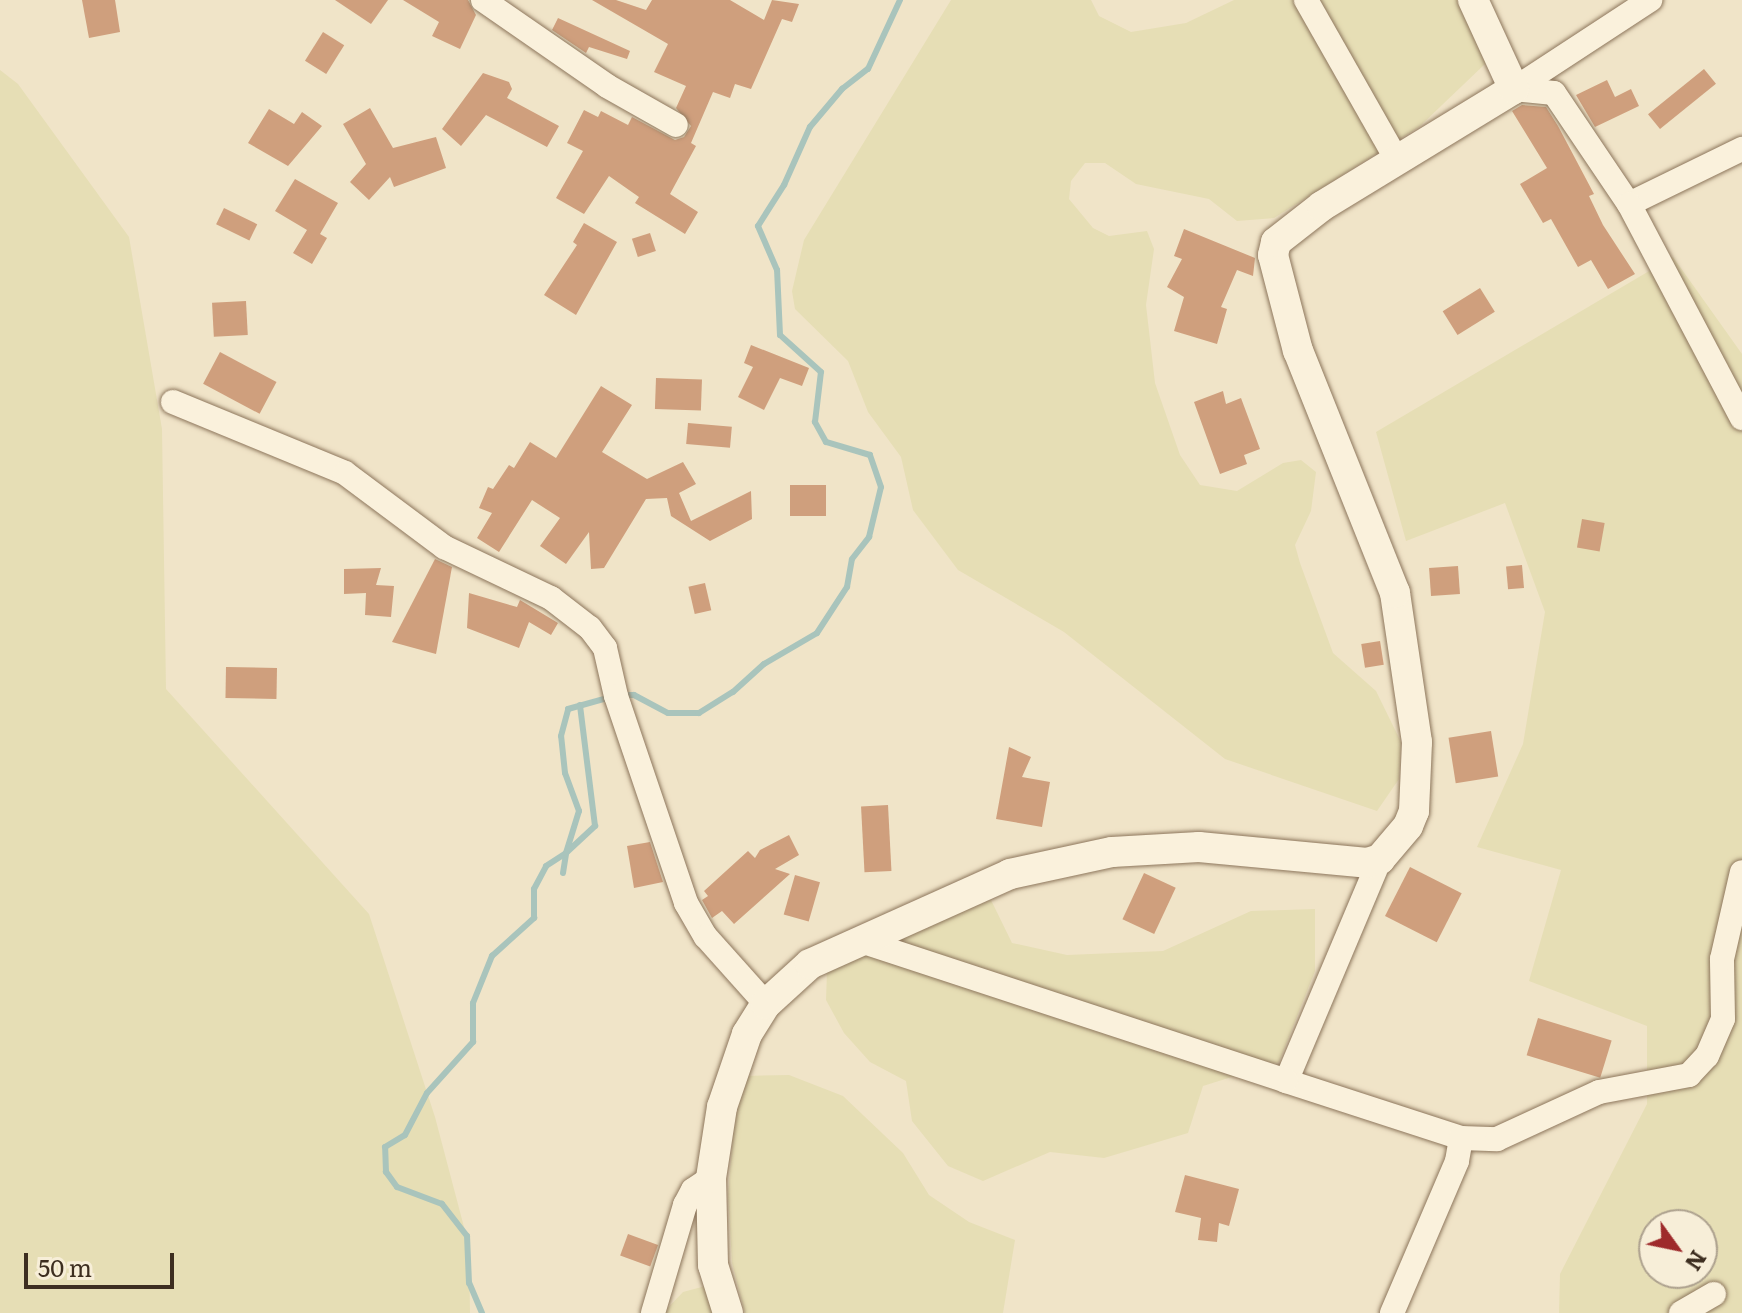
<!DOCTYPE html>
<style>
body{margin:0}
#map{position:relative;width:1742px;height:1313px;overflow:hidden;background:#f0e4c8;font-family:Literata,serif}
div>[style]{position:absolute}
.farmland>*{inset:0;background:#e6deb5}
.stream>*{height:6px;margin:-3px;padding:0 3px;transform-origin:3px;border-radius:3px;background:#a9c4bc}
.building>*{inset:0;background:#cf9f7d;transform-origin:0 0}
.roads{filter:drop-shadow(0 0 2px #8d765c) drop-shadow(0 0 2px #8d765c)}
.minor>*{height:24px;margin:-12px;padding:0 12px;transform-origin:12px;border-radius:12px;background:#faf1dc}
.tertiary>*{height:30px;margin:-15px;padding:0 15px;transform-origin:15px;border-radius:15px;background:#faf1dc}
span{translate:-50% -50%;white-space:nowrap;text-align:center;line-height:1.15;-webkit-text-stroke:6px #f7eed8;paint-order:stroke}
.north{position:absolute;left:1638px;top:1209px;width:80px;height:80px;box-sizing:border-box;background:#f7eed8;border:2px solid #ada18e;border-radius:50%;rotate:123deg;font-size:22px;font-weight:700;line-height:32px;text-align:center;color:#3d2e20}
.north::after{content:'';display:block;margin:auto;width:28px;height:36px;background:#9e2a2b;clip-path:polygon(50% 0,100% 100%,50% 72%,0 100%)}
.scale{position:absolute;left:24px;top:1253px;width:150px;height:36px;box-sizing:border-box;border:4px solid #3d2e20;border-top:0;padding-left:10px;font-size:24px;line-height:28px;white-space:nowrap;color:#3d2e20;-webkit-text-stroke:6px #f7eed8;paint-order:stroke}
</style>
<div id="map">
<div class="farmland">
<i style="clip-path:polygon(951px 0,1091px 0,1099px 16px,1131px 32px,1186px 23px,1234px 0,1465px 0,1486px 63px,1419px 127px,1274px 218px,1237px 221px,1209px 199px,1136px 184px,1105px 163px,1085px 163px,1071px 181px,1069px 199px,1093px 228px,1109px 236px,1147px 231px,1154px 249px,1146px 305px,1155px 383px,1180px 455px,1200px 485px,1237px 491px,1283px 463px,1301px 460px,1316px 472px,1311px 511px,1295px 545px,1300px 563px,1333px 653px,1376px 691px,1401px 742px,1399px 779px,1377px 811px,1225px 759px,1064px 632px,958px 570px,913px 510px,901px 457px,868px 412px,848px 361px,795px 309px,792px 291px,804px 240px)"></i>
<i style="clip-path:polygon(0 70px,18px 84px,129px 237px,162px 429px,166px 689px,369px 914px,435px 1117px,469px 1246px,470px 1313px,0 1313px)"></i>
<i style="clip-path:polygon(evenodd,1673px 257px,1742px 354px,1742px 1313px,1559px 1313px,1560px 1274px,1647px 1104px,1647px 1026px,1529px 981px,1561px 870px,1477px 847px,1523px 744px,1545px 612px,1505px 503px,1406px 541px,1376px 432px,1673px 257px,1654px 1225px,1702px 1225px,1702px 1273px,1654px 1273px,1654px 1225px)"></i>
<i style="clip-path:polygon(991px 900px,1012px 943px,1067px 955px,1163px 951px,1251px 911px,1315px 909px,1315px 971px,1279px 1062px,1203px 1086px,1188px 1133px,1104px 1158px,1050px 1152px,983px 1181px,948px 1166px,912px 1121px,906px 1081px,870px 1062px,844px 1033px,826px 1000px,827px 972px,943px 913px)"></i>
<i style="clip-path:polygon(789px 1075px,843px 1096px,903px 1153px,929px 1195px,969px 1222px,1015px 1240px,1003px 1313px,745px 1313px,732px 1263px,728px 1195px,734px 1122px,745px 1076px)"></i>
<i style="clip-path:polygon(713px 1284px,719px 1313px,663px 1313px,683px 1292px)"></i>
</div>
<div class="stream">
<i style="left:622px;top:695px;width:12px"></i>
<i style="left:634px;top:695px;width:38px;rotate:28deg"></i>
<i style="left:668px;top:713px;width:31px"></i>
<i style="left:699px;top:713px;width:40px;rotate:-32deg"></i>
<i style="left:733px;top:692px;width:42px;rotate:-42.1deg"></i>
<i style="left:764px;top:664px;width:61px;rotate:-30.3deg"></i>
<i style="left:817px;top:633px;width:55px;rotate:-56.9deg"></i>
<i style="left:847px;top:587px;width:28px;rotate:-80deg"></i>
<i style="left:852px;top:559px;width:28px;rotate:-52deg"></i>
<i style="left:869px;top:537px;width:51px;rotate:-76.5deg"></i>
<i style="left:881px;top:487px;width:34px;rotate:-109deg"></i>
<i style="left:870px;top:455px;width:46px;rotate:-163.5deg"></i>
<i style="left:826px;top:442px;width:23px;rotate:-119deg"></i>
<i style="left:815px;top:422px;width:50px;rotate:-83.2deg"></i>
<i style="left:821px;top:372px;width:55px;rotate:-137.9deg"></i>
<i style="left:780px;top:335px;width:65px;rotate:-92.6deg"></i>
<i style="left:777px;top:270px;width:48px;rotate:-113.4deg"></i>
<i style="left:758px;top:226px;width:49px;rotate:-57.6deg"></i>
<i style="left:784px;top:185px;width:64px;rotate:-65.9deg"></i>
<i style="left:810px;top:127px;width:50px;rotate:-49.9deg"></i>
<i style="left:842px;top:89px;width:33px;rotate:-38deg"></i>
<i style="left:868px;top:69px;width:76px;rotate:-65.1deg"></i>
<i style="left:563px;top:873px;width:20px;rotate:-81deg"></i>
<i style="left:566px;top:853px;width:40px;rotate:-43deg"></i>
<i style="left:595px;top:826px;width:122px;rotate:-97.1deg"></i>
<i style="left:482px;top:1313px;width:33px;rotate:-113deg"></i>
<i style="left:469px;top:1283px;width:47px;rotate:-92.4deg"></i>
<i style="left:467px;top:1236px;width:41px;rotate:-128deg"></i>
<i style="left:442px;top:1204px;width:48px;rotate:-159.3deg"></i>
<i style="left:397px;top:1187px;width:19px;rotate:-126deg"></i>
<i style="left:386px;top:1172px;width:25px;rotate:-92deg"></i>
<i style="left:385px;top:1147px;width:23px;rotate:-31deg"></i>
<i style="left:405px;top:1135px;width:47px;rotate:-62.4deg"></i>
<i style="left:427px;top:1093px;width:69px;rotate:-48deg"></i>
<i style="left:473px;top:1042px;width:39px;rotate:-90deg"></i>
<i style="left:473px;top:1003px;width:51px;rotate:-68deg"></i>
<i style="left:492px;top:956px;width:57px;rotate:-42.1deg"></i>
<i style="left:534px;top:918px;width:29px;rotate:-90deg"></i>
<i style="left:534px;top:889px;width:26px;rotate:-62deg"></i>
<i style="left:546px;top:866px;width:24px;rotate:-33deg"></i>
<i style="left:566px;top:853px;width:44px;rotate:-72.8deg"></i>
<i style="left:579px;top:811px;width:40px;rotate:-110.2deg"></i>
<i style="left:565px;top:773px;width:37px;rotate:-96deg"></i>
<i style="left:561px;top:736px;width:28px;rotate:-75deg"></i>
<i style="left:568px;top:709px;width:45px;rotate:-15.6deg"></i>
</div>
<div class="building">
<i style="clip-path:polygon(82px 0,115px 0,120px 32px,89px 38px)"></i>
<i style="clip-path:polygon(335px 0,388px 0,371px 24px)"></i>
<i style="clip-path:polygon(403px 0,468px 0,476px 15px,460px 49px,432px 36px,439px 22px)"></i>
<i style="clip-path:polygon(592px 0,616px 0,646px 10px,652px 0,730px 0,764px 20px,772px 0,799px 4px,792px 22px,782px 19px,751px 89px,735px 84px,730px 98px,713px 92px,691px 143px,696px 146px,670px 194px,698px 212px,685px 234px,635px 203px,639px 197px,609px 176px,584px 214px,556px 198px,583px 151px,567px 143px,584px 110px,598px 117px,601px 111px,628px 125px,632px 117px,675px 140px,684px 137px,691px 126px,676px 108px,686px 86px,654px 72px,668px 44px)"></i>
<i style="clip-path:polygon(558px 18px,630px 51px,627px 59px,589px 47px,586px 53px,552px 30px)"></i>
<i style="left:323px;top:32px;width:25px;height:34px;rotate:32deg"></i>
<i style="left:1704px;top:69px;width:19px;height:72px;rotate:51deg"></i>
<i style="clip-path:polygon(483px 73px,509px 82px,512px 89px,507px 98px,559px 126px,547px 147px,486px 115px,461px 146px,442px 129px)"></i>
<i style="clip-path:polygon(1607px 80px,1615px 97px,1631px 89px,1639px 106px,1595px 127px,1576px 95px)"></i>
<i style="clip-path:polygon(1522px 105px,1546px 107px,1558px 126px,1594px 194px,1589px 196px,1603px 225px,1635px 274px,1608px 289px,1591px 260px,1578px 267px,1551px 219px,1543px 223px,1520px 184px,1547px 168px,1512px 111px)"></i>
<i style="clip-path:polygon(370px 108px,393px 148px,436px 137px,446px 168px,394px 187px,390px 177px,369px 200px,350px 182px,366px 164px,343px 124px)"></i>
<i style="clip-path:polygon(269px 109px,294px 124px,302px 112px,322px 126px,288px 166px,248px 143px)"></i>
<i style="clip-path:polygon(295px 179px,338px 203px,320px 234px,327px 238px,312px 264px,293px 253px,307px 230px,275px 211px)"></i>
<i style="left:224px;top:208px;width:37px;height:18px;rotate:26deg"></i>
<i style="clip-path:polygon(584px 223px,617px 242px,576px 315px,544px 295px,577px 245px,573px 242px)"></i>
<i style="clip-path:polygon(1184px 229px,1255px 258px,1253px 276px,1237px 270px,1221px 307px,1227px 309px,1217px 344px,1174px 331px,1184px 297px,1167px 287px,1182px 259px,1174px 256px)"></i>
<i style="left:650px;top:233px;width:19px;height:19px;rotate:72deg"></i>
<i style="left:1480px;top:288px;width:28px;height:44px;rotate:58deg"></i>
<i style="left:246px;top:301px;width:34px;height:34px;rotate:87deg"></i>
<i style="clip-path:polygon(751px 345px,809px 368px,802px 386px,780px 378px,764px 410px,738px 397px,753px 367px,744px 363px)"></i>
<i style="left:220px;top:352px;width:64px;height:36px;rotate:28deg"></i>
<i style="left:656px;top:378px;width:46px;height:31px;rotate:2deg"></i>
<i style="clip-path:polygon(601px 386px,632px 405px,602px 452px,647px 479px,683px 462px,696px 484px,679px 493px,691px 521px,751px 491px,752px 519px,710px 541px,671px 516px,667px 498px,646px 499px,604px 568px,591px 569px,589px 532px,566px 564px,540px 546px,560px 518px,532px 500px,499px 552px,477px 538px,492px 513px,479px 508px,488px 487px,493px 489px,509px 465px,514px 468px,530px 442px,556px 458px)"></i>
<i style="clip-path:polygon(1223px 391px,1226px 404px,1241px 398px,1260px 449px,1244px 455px,1247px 464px,1220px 474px,1194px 402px)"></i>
<i style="left:688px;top:423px;width:44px;height:21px;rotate:5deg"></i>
<i style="left:790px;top:485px;width:36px;height:31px"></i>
<i style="left:1582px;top:519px;width:23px;height:29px;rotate:10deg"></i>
<i style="clip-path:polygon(435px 559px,452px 567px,436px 654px,392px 642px)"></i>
<i style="left:1522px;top:565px;width:23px;height:16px;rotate:85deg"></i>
<i style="left:1458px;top:566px;width:28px;height:29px;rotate:86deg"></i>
<i style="clip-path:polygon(381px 568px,376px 585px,394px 586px,391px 617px,365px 615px,366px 593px,344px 594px,344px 569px)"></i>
<i style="left:705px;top:583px;width:28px;height:17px;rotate:77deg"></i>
<i style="clip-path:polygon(469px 593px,517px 607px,520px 600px,558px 623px,551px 635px,529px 622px,519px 648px,467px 628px)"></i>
<i style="left:1380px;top:641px;width:24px;height:19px;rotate:81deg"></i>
<i style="left:226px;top:667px;width:51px;height:31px;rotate:1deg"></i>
<i style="left:1491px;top:731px;width:46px;height:43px;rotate:81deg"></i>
<i style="clip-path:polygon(1009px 747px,1031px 757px,1022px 777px,1050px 782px,1042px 827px,996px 819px)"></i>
<i style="left:888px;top:805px;width:66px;height:27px;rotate:87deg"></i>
<i style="clip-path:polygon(789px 835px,799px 855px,775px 869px,790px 874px,734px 924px,722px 911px,712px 918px,702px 900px,708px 896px,704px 891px,748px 851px,755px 858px,760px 850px)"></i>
<i style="clip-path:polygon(650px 842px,663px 882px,634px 888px,627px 846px)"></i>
<i style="left:1410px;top:867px;width:58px;height:55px;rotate:27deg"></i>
<i style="left:1144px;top:873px;width:35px;height:51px;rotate:25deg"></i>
<i style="left:795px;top:875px;width:26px;height:41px;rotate:16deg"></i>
<i style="left:1538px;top:1018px;width:77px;height:39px;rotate:17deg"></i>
<i style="clip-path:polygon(1185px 1175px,1239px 1189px,1229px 1226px,1219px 1223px,1217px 1242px,1198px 1240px,1201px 1218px,1175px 1212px)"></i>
<i style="left:628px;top:1234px;width:32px;height:23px;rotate:20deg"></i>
</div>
<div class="roads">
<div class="minor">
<i style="left:483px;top:0;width:151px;rotate:34.7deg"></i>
<i style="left:607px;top:86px;width:79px;rotate:29.5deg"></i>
<i style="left:1306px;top:0;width:186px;rotate:60.4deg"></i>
<i style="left:1514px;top:89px;width:40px;rotate:5.7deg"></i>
<i style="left:1554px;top:93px;width:134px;rotate:56deg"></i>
<i style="left:1629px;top:204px;width:126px;rotate:-26deg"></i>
<i style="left:1514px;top:89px;width:163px;rotate:-33.2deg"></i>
<i style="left:1629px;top:204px;width:242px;rotate:62.2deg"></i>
<i style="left:173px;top:402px;width:186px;rotate:22.4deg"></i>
<i style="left:345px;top:473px;width:124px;rotate:36.8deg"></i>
<i style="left:444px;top:547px;width:119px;rotate:25.5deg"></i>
<i style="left:551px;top:598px;width:49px;rotate:37.6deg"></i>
<i style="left:590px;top:628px;width:25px;rotate:53deg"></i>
<i style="left:605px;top:648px;width:49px;rotate:77.1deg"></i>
<i style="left:616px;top:696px;width:219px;rotate:71.3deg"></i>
<i style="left:686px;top:903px;width:39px;rotate:60deg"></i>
<i style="left:706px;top:937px;width:90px;rotate:48.2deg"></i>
<i style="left:1380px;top:859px;width:241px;rotate:112.9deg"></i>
<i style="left:1286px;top:1081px;width:184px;rotate:18deg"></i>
<i style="left:861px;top:941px;width:447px;rotate:18.2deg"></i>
<i style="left:653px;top:1313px;width:113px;rotate:-73.5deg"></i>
<i style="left:685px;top:1205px;width:17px;rotate:-62deg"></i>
<i style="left:693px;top:1190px;width:22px;rotate:-34deg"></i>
<i style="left:1392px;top:1313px;width:165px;rotate:-66.8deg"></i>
<i style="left:1457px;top:1161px;width:23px;rotate:-80deg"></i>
<i style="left:1461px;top:1138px;width:36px;rotate:2deg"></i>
<i style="left:1497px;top:1139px;width:112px;rotate:-24.7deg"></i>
<i style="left:1599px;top:1092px;width:92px;rotate:-10.7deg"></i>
<i style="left:1689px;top:1075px;width:26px;rotate:-47deg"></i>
<i style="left:1707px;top:1056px;width:40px;rotate:-66.6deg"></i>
<i style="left:1723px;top:1019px;width:60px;rotate:-91deg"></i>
<i style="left:1722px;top:959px;width:89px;rotate:-77.1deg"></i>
<i style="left:1681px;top:1313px;width:38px;rotate:-30deg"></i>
</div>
<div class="tertiary">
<i style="left:728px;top:1313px;width:50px;rotate:-107.4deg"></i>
<i style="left:713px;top:1265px;width:87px;rotate:-91.3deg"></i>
<i style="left:711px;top:1178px;width:72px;rotate:-81.2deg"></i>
<i style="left:722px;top:1107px;width:77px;rotate:-71.1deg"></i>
<i style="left:747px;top:1034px;width:36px;rotate:-58deg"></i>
<i style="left:766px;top:1004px;width:59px;rotate:-42.3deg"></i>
<i style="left:810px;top:964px;width:219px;rotate:-24.2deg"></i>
<i style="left:1010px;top:874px;width:104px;rotate:-12.2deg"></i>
<i style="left:1112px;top:852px;width:87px;rotate:-3.3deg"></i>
<i style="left:1199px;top:847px;width:169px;rotate:5.4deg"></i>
<i style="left:1367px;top:863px;width:14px;rotate:-17deg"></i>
<i style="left:1380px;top:859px;width:43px;rotate:-49.7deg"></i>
<i style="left:1408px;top:826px;width:16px;rotate:-68deg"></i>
<i style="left:1414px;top:811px;width:69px;rotate:-87.5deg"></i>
<i style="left:1417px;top:742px;width:151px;rotate:-98.4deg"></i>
<i style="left:1395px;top:593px;width:261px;rotate:-111.8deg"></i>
<i style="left:1298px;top:351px;width:99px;rotate:-104.6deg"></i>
<i style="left:1273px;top:255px;width:13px;rotate:-77deg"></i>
<i style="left:1276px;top:242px;width:58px;rotate:-38deg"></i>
<i style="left:1322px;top:206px;width:225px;rotate:-31.4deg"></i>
<i style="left:1514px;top:89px;width:98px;rotate:-114.7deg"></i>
</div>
</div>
<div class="north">N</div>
<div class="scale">50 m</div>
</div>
